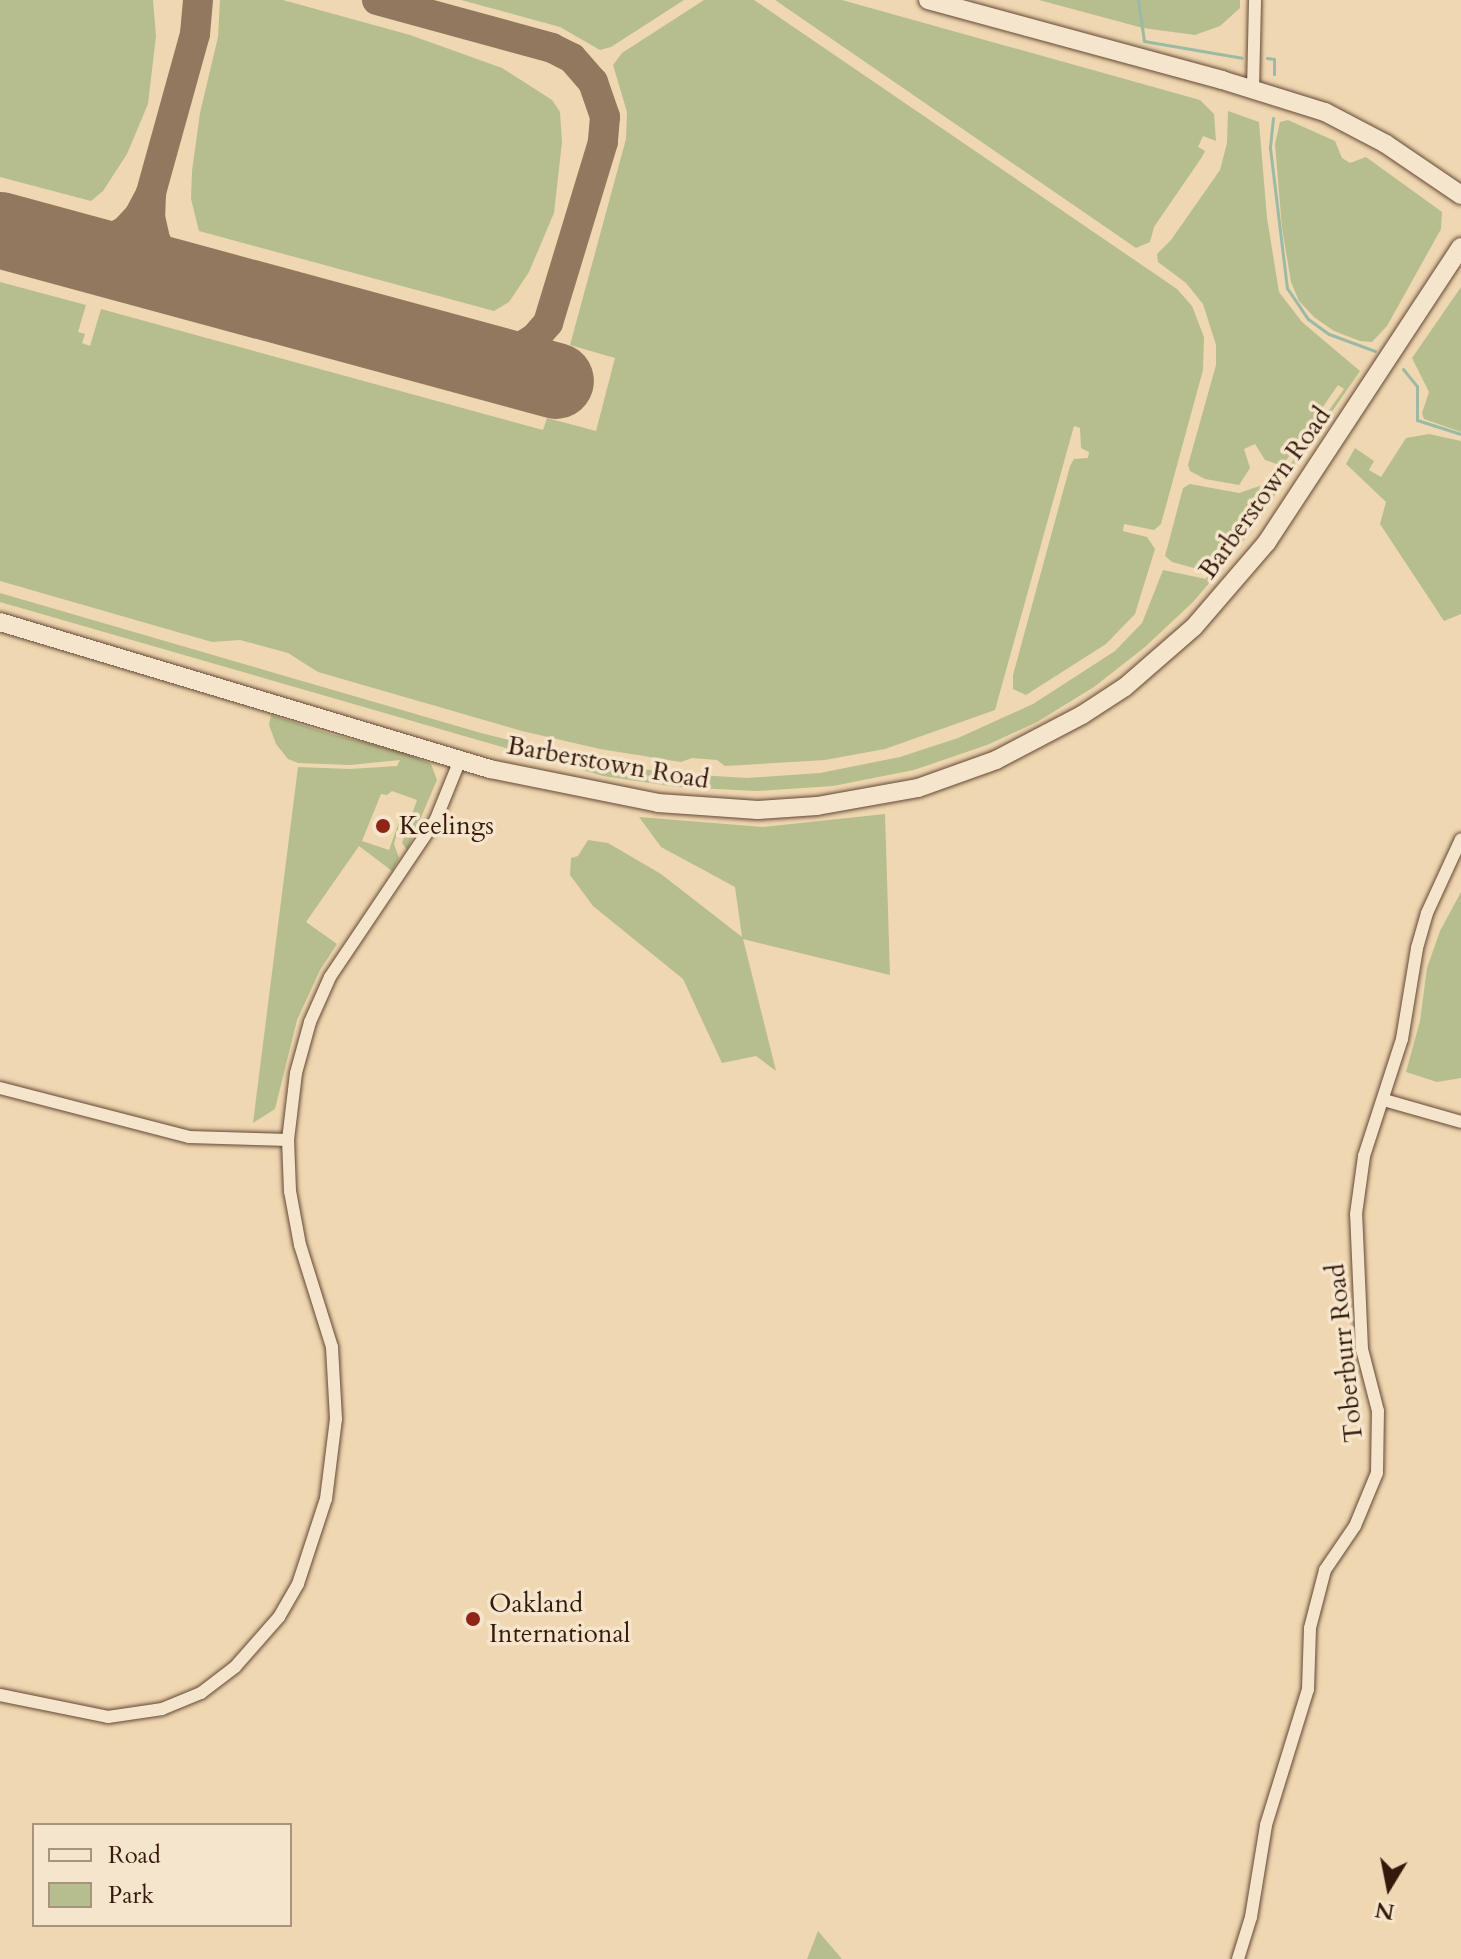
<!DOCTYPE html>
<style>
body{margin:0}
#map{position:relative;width:1461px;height:1959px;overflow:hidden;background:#efd7b1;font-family:Cardo,serif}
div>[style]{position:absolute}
.green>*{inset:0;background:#b7be8d}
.stream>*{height:3px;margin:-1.5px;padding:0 1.5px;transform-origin:1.5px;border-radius:1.5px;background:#9bbaa6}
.taxiway>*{height:30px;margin:-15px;padding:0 15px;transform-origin:15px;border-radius:15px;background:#92785e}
.runway>*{height:76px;margin:-38px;padding:0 38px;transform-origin:38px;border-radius:38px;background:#92785e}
.roads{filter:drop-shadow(0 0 2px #644835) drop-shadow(0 0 2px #644835)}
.minor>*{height:12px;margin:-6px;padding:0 6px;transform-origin:6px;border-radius:6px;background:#f5e5cc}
.secondary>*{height:18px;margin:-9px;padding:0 9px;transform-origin:9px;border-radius:9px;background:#f5e5cc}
.dots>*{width:22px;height:22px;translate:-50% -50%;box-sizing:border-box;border:4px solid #f5e5cc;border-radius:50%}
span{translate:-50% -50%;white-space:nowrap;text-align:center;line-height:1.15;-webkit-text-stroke:7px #f5e5cc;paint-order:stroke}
.street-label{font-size:26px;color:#35190c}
.poi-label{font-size:26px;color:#35190c}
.left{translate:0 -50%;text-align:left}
.legend{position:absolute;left:32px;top:1823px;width:260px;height:104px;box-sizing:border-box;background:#f5e5cc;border:2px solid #a8937f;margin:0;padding:10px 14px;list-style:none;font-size:24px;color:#35190c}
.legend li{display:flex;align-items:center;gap:16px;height:40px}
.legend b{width:40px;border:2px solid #a8937f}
.north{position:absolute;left:1349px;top:1847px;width:80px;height:80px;-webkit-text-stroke:6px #f5e5cc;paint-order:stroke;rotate:190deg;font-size:22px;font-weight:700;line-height:32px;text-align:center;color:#35190c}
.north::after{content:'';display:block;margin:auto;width:28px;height:36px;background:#35190c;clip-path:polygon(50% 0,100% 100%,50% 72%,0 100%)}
</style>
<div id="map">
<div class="green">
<i style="clip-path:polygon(0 0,153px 0,156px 36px,148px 104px,127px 154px,103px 191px,91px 201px,0 177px)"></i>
<i style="clip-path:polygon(220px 0,283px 0,410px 35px,502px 68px,552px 100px,560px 112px,562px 142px,554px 213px,529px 272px,509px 302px,494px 311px,199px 231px,191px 199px,192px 171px,200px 113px,218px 37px)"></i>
<i style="clip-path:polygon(461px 0,684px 0,611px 47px,600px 50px,560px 27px)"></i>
<i style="clip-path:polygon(704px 0,754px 0,1177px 289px,1192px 306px,1204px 337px,1203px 370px,1161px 524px,1154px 530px,1124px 524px,1123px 531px,1147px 537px,1155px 549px,1135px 614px,1106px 644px,1026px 695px,1013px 689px,1013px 675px,1070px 466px,1074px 459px,1088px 458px,1089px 452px,1081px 448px,1080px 428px,1074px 426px,995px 710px,885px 749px,825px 760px,725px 766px,717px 760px,692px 758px,681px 762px,600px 749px,522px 731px,318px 672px,288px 653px,240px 640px,212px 642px,0 581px,0 282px,86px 305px,78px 332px,85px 334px,82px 343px,90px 346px,101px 309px,543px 430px,547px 418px,596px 431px,615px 358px,570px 345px,626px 139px,627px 112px,613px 65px,622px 53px)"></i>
<i style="clip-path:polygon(775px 0,842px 0,1200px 100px,1214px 114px,1216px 141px,1203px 136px,1198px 147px,1205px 151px,1202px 157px,1154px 227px,1150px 242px,1136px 248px)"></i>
<i style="clip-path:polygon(1039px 0,1240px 0,1240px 8px,1220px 26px,1195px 35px,1143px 28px)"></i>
<i style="clip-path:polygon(1228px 111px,1259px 122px,1267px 218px,1279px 292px,1302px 322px,1360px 371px,1234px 554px,1193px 602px,1145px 647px,1094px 687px,1037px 722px,987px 745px,914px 770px,833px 786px,757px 791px,677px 787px,603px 776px,0 602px,0 593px,481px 733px,569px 755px,666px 773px,747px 778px,820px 773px,900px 757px,958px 738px,1033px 704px,1115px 651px,1142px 623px,1163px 570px,1206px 579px,1208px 572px,1172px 562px,1165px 556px,1183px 488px,1190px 484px,1239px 493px,1280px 479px,1344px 389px,1338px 385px,1285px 462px,1277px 464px,1265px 460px,1255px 444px,1244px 449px,1250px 468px,1239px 485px,1205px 479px,1190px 471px,1188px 465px,1216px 365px,1216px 345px,1203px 304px,1186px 283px,1158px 262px,1157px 254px,1171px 240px,1220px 170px,1227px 143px)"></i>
<i style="clip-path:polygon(1288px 120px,1335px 141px,1342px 158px,1350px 163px,1366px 157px,1442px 212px,1441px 229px,1387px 326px,1372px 342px,1360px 341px,1334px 331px,1314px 317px,1299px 301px,1291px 282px,1282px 228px,1275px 144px,1280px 122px)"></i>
<i style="clip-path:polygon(1461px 287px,1461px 432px,1424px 419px,1422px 413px,1429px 392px,1412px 358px)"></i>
<i style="clip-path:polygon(1429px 434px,1461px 441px,1461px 614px,1444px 621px,1380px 524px,1386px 502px,1346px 464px,1355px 448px,1374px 461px,1369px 470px,1381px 477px,1406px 438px)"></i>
<i style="clip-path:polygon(271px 715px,334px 735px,402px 752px,431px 764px,437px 780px,407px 850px,402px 843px,417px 800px,392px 791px,387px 795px,381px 794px,362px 841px,389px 850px,402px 814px,394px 844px,399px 858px,392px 871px,359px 846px,306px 922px,337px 944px,320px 970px,297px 1020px,275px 1109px,253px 1123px,298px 767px,350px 769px,397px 766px,400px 760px,350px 765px,298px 763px,288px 759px,276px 744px,269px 725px)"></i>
<i style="clip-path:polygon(885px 814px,890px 975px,743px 939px,776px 1071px,756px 1056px,722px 1063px,683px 979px,593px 906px,570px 875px,571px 858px,578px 856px,588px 840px,608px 843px,661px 874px,742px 937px,735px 887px,661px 847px,639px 817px,763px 827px)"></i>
<i style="clip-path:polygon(1461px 892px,1461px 1078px,1437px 1082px,1406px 1072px,1420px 1021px,1427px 968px,1440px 931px)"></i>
<i style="clip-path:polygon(818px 1931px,842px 1959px,807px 1959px)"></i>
</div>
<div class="stream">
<i style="left:1138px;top:0;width:41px;rotate:81.7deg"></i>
<i style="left:1144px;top:41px;width:99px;rotate:9.8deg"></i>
<i style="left:1267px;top:58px;width:7px;rotate:8deg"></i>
<i style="left:1274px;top:59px;width:15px;rotate:90deg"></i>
<i style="left:1273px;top:118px;width:30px;rotate:96deg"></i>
<i style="left:1270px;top:148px;width:141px;rotate:83.1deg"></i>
<i style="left:1287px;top:288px;width:37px;rotate:56deg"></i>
<i style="left:1308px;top:319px;width:26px;rotate:36deg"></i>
<i style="left:1329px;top:334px;width:49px;rotate:20.3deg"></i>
<i style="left:1403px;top:369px;width:22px;rotate:51deg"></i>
<i style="left:1417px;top:386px;width:34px;rotate:90deg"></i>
<i style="left:1417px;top:420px;width:46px;rotate:17.7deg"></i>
</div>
<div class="taxiway">
<i style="left:198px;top:0;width:34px;rotate:95deg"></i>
<i style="left:195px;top:34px;width:165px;rotate:105.5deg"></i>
<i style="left:151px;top:193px;width:24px;rotate:92deg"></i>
<i style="left:150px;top:217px;width:26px;rotate:77deg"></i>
<i style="left:156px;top:242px;width:20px;rotate:57deg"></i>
<i style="left:167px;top:259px;width:19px;rotate:43deg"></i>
<i style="left:181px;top:272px;width:29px;rotate:29deg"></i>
<i style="left:377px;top:0;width:181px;rotate:15.3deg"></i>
<i style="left:552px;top:48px;width:22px;rotate:27deg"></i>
<i style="left:572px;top:58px;width:32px;rotate:49deg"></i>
<i style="left:593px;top:82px;width:37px;rotate:71deg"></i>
<i style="left:605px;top:117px;width:25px;rotate:95deg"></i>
<i style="left:603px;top:142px;width:189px;rotate:106.9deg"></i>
<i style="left:548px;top:323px;width:20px;rotate:131deg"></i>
<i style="left:535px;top:338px;width:26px;rotate:148deg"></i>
<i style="left:513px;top:352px;width:24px;rotate:165deg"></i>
<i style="left:490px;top:358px;width:28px;rotate:-176deg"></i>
<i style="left:49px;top:243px;width:34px;rotate:5deg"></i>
<i style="left:83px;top:246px;width:24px;rotate:-12deg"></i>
<i style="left:106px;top:241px;width:21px;rotate:-28deg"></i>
<i style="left:125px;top:231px;width:21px;rotate:-47deg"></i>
<i style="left:139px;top:216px;width:26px;rotate:-62deg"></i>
</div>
<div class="runway">
<i style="left:0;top:230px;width:576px;rotate:15.19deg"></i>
</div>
<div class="roads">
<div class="minor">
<i style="left:1253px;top:89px;width:89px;rotate:-88.7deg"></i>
<i style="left:0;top:1088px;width:195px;rotate:14.5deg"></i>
<i style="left:189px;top:1137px;width:99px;rotate:1.7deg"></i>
<i style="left:1384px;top:1100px;width:80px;rotate:15.9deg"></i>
<i style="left:0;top:1695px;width:110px;rotate:11.5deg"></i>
<i style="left:108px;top:1717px;width:55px;rotate:-8.4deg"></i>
<i style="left:162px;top:1709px;width:42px;rotate:-22.3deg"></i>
<i style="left:201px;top:1693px;width:43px;rotate:-37.4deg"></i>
<i style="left:235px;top:1667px;width:67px;rotate:-48.7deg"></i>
<i style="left:279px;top:1617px;width:38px;rotate:-60deg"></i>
<i style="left:298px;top:1584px;width:89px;rotate:-71.8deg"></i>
<i style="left:326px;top:1499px;width:81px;rotate:-82.9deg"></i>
<i style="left:336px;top:1419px;width:72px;rotate:-93.2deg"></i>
<i style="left:332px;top:1347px;width:107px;rotate:-107.4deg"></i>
<i style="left:300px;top:1245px;width:55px;rotate:-100.5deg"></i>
<i style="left:290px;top:1191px;width:51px;rotate:-92.2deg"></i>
<i style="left:288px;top:1140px;width:67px;rotate:-83.2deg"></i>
<i style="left:296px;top:1073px;width:53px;rotate:-74.6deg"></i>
<i style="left:310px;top:1022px;width:49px;rotate:-66deg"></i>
<i style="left:330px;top:977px;width:190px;rotate:-56.1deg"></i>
<i style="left:436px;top:819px;width:64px;rotate:-67.9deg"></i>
<i style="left:1238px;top:1959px;width:44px;rotate:-72.8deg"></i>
<i style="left:1251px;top:1917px;width:93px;rotate:-80.7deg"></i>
<i style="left:1266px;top:1825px;width:142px;rotate:-72.8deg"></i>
<i style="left:1308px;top:1689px;width:61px;rotate:-88.1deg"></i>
<i style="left:1310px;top:1628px;width:60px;rotate:-75.5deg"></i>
<i style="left:1325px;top:1570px;width:53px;rotate:-55.7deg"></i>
<i style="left:1355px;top:1526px;width:57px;rotate:-67.5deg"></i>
<i style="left:1377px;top:1473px;width:62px;rotate:-89.1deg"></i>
<i style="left:1378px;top:1411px;width:64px;rotate:-104.5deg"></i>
<i style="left:1362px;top:1349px;width:135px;rotate:-92.5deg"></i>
<i style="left:1356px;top:1214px;width:59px;rotate:-82.1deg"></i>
<i style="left:1364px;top:1156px;width:123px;rotate:-72deg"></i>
<i style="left:1402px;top:1039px;width:92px;rotate:-80.6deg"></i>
<i style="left:1417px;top:948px;width:36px;rotate:-74deg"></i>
<i style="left:1427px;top:913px;width:81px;rotate:-65.3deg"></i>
</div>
<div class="secondary">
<i style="left:928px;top:0;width:305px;rotate:15.2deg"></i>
<i style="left:1222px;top:80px;width:108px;rotate:17.3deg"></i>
<i style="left:1325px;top:112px;width:69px;rotate:27.7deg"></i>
<i style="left:1386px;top:144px;width:91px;rotate:34.2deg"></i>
<i style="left:0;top:622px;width:512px;rotate:16.7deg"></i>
<i style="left:490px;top:769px;width:171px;rotate:11.4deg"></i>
<i style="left:658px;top:803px;width:100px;rotate:4deg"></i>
<i style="left:758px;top:810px;width:59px;rotate:-3.9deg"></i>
<i style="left:817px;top:806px;width:103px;rotate:-10.1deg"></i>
<i style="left:918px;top:788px;width:83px;rotate:-19.7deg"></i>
<i style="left:996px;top:760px;width:97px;rotate:-27.6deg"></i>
<i style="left:1082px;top:715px;width:51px;rotate:-33.1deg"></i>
<i style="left:1125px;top:687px;width:91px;rotate:-41deg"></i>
<i style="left:1194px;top:627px;width:112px;rotate:-49.3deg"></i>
<i style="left:1267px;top:542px;width:353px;rotate:-56.7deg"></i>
</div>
</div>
<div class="dots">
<i style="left:383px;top:826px;background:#8f2418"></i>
<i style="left:473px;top:1619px;background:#8f2418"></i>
</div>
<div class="street-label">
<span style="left:1265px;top:493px;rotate:-54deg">Barberstown Road</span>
<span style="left:608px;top:763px;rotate:10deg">Barberstown Road</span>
<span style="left:1345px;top:1353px;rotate:-96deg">Toberburr Road</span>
</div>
<div class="poi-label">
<span class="left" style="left:399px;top:826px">Keelings</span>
<span class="left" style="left:489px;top:1619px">Oakland<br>International</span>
</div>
<ul class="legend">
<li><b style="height:10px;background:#f5e5cc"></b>Road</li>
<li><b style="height:22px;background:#b7be8d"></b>Park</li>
</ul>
<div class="north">N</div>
</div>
